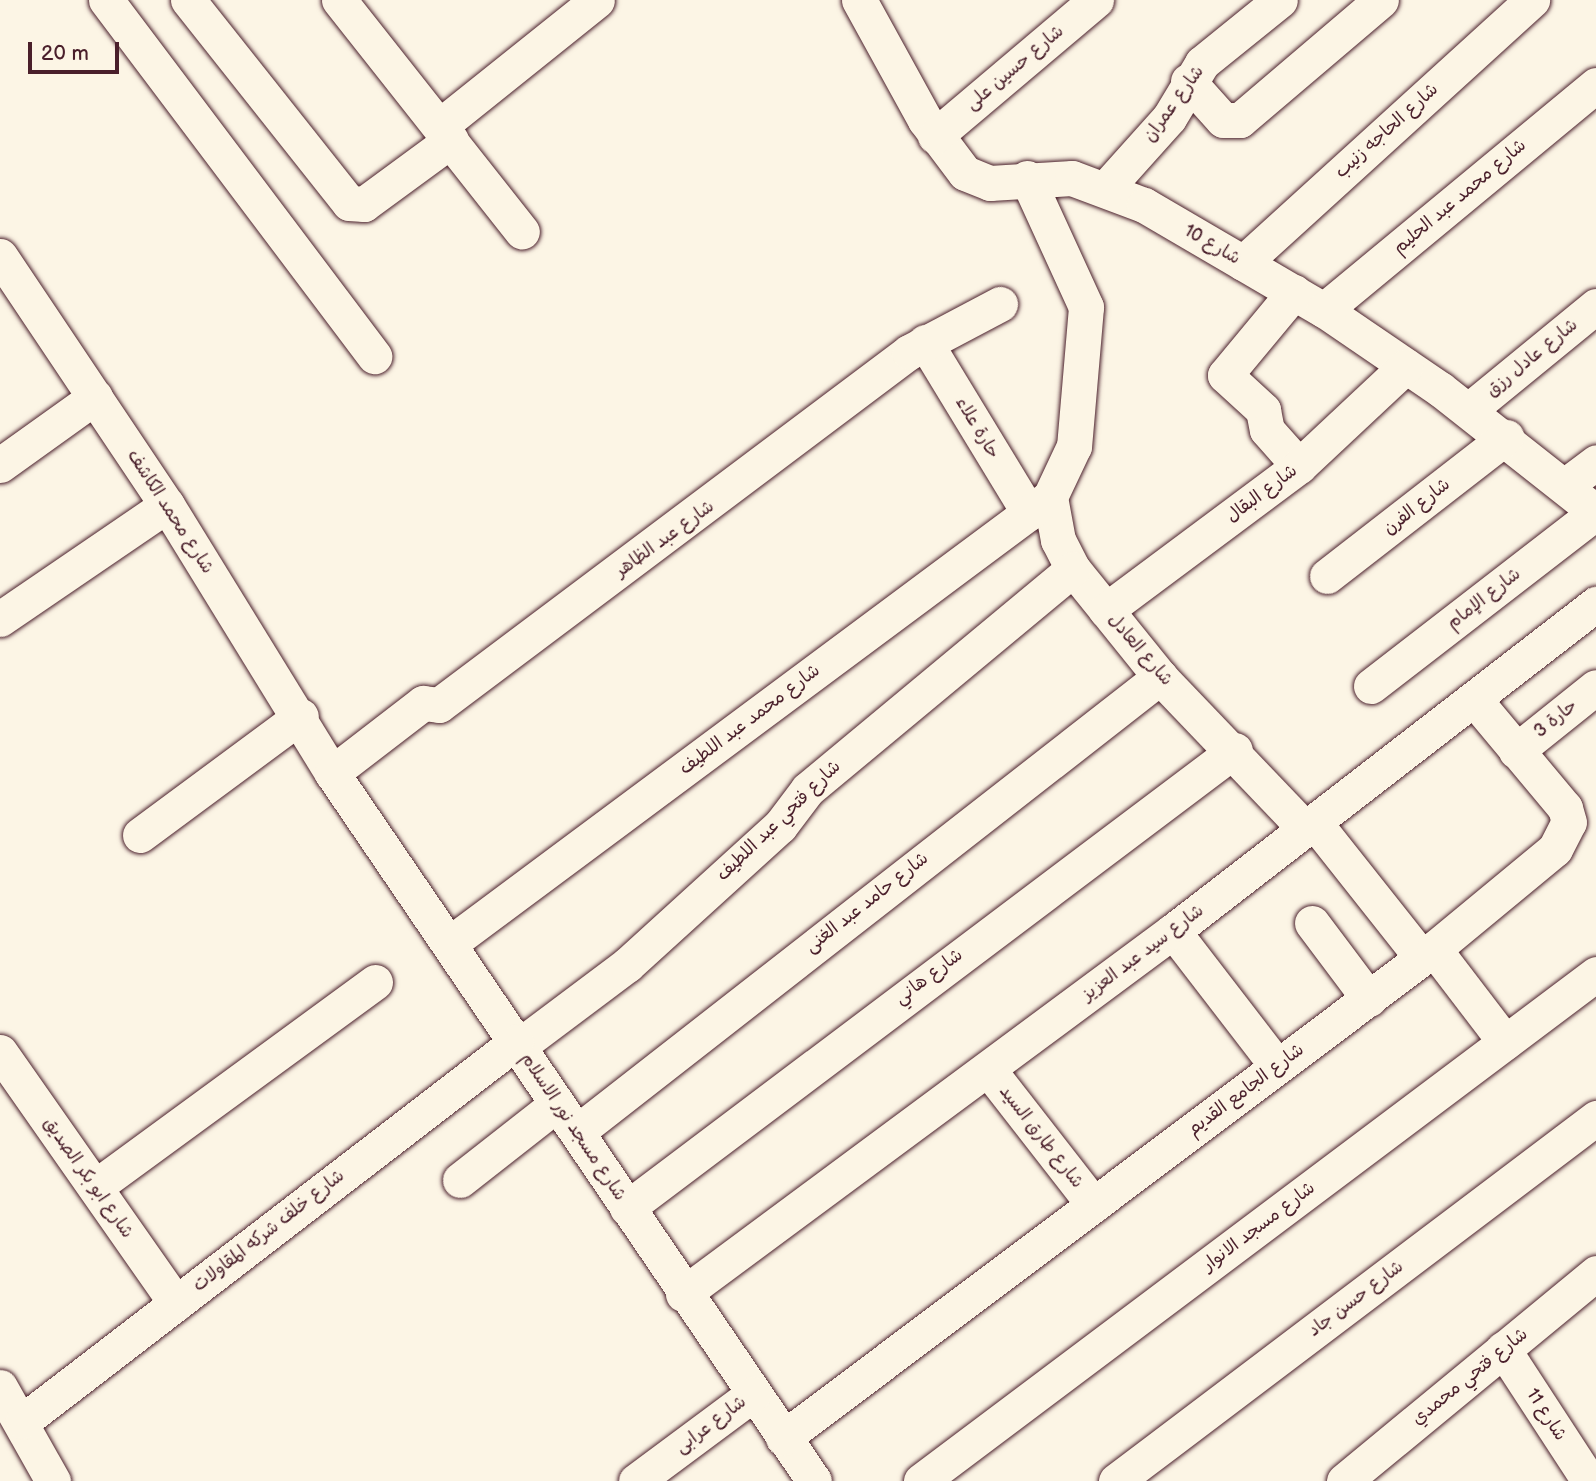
<!DOCTYPE html>
<meta charset="utf-8">
<style>
body{margin:0}
#map{position:relative;width:1596px;height:1481px;overflow:hidden;background:#fcf5e5;font-family:"Balsamiq Sans","Playpen Sans Arabic",sans-serif}
div>[style]{position:absolute}
.roads{filter:drop-shadow(0 0 2px #4a1f2b) drop-shadow(0 0 2px #4a1f2b)}
.minor>*{height:35px;margin:-17.5px;padding:0 17.5px;transform-origin:17.5px;border-radius:17.5px;background:#fcf5e5}
span{translate:-50% -50%;white-space:nowrap;text-align:center;line-height:1.15;-webkit-text-stroke:5px #fcf5e5;paint-order:stroke}
.street-label{font-size:18px;color:#4a1f2b}
.scale{position:absolute;left:28px;top:42px;width:91px;height:32px;box-sizing:border-box;border:4px solid #4a1f2b;border-top:0;padding-left:9px;font-size:21px;line-height:24px;white-space:nowrap;color:#4a1f2b;-webkit-text-stroke:5px #fcf5e5;paint-order:stroke}
</style>
<div id="map">
<div class="roads">
<div class="minor">
<i style="left:106px;top:0;width:446px;rotate:53deg"></i>
<i style="left:188px;top:0;width:259px;rotate:51.6deg"></i>
<i style="left:349px;top:203px;width:15px;rotate:4deg"></i>
<i style="left:364px;top:204px;width:108px;rotate:-36.3deg"></i>
<i style="left:339px;top:0;width:295px;rotate:51.7deg"></i>
<i style="left:859px;top:0;width:137px;rotate:61.2deg"></i>
<i style="left:925px;top:120px;width:66px;rotate:53deg"></i>
<i style="left:965px;top:173px;width:27px;rotate:22deg"></i>
<i style="left:990px;top:183px;width:82px;rotate:-3.5deg"></i>
<i style="left:1072px;top:178px;width:77px;rotate:20.6deg"></i>
<i style="left:1144px;top:205px;width:208px;rotate:30.3deg"></i>
<i style="left:1324px;top:310px;width:140px;rotate:34.3deg"></i>
<i style="left:1440px;top:389px;width:199px;rotate:38.3deg"></i>
<i style="left:1188px;top:81px;width:52px;rotate:48.1deg"></i>
<i style="left:1223px;top:120px;width:17px"></i>
<i style="left:1240px;top:120px;width:185px;rotate:-40.4deg"></i>
<i style="left:440px;top:126px;width:201px;rotate:-38.7deg"></i>
<i style="left:935px;top:136px;width:211px;rotate:-40.2deg"></i>
<i style="left:1027px;top:178px;width:142px;rotate:65.4deg"></i>
<i style="left:1086px;top:307px;width:140px;rotate:94.9deg"></i>
<i style="left:1074px;top:446px;width:56px;rotate:115.2deg"></i>
<i style="left:1050px;top:497px;width:44px;rotate:79.5deg"></i>
<i style="left:1058px;top:540px;width:33px;rotate:63deg"></i>
<i style="left:1073px;top:569px;width:139px;rotate:51.1deg"></i>
<i style="left:1160px;top:677px;width:211px;rotate:46.3deg"></i>
<i style="left:1107px;top:187px;width:93px;rotate:-48.1deg"></i>
<i style="left:1169px;top:118px;width:64px;rotate:-59deg"></i>
<i style="left:1202px;top:63px;width:100px;rotate:-38.9deg"></i>
<i style="left:0;top:256px;width:300px;rotate:56.2deg"></i>
<i style="left:167px;top:505px;width:315px;rotate:58.4deg"></i>
<i style="left:332px;top:773px;width:856px;rotate:55.75deg"></i>
<i style="left:1243px;top:263px;width:391px;rotate:-42.3deg"></i>
<i style="left:1294px;top:292px;width:108px;rotate:129.7deg"></i>
<i style="left:1225px;top:375px;width:52px;rotate:42.6deg"></i>
<i style="left:1263px;top:410px;width:20px;rotate:79deg"></i>
<i style="left:1267px;top:430px;width:48px;rotate:48.4deg"></i>
<i style="left:1324px;top:310px;width:353px;rotate:-39.6deg"></i>
<i style="left:925px;top:342px;width:200px;rotate:58.7deg"></i>
<i style="left:1469px;top:410px;width:164px;rotate:-39.3deg"></i>
<i style="left:0;top:465px;width:117px;rotate:-35.6deg"></i>
<i style="left:1566px;top:485px;width:38px;rotate:-37deg"></i>
<i style="left:1327px;top:576px;width:227px;rotate:-37.8deg"></i>
<i style="left:1106px;top:610px;width:241px;rotate:-36.7deg"></i>
<i style="left:1299px;top:466px;width:146px;rotate:-43.1deg"></i>
<i style="left:0;top:619px;width:202px;rotate:-34.3deg"></i>
<i style="left:1371px;top:686px;width:284px;rotate:-37.7deg"></i>
<i style="left:1516px;top:751px;width:102px;rotate:-38.7deg"></i>
<i style="left:332px;top:773px;width:115px;rotate:-37.6deg"></i>
<i style="left:423px;top:703px;width:16px;rotate:7deg"></i>
<i style="left:439px;top:705px;width:588px;rotate:-36.91deg"></i>
<i style="left:909px;top:352px;width:103px;rotate:-27.8deg"></i>
<i style="left:1315px;top:823px;width:172px;rotate:51.6deg"></i>
<i style="left:140px;top:835px;width:200px;rotate:-36.5deg"></i>
<i style="left:1312px;top:923px;width:95px;rotate:53.1deg"></i>
<i style="left:1173px;top:931px;width:170px;rotate:52.4deg"></i>
<i style="left:449px;top:944px;width:749px;rotate:-36.64deg"></i>
<i style="left:1434px;top:949px;width:117px;rotate:52.6deg"></i>
<i style="left:519px;top:1046px;width:135px;rotate:-36.9deg"></i>
<i style="left:627px;top:965px;width:207px;rotate:-42.3deg"></i>
<i style="left:780px;top:826px;width:46px;rotate:-52.9deg"></i>
<i style="left:808px;top:789px;width:344px;rotate:-39.7deg"></i>
<i style="left:0;top:1052px;width:307px;rotate:55deg"></i>
<i style="left:988px;top:1069px;width:172px;rotate:52.1deg"></i>
<i style="left:577px;top:1132px;width:740px;rotate:-37.97deg"></i>
<i style="left:460px;top:1180px;width:123px;rotate:-38.1deg"></i>
<i style="left:95px;top:1187px;width:347px;rotate:-36.2deg"></i>
<i style="left:627px;top:1208px;width:761px;rotate:-36.99deg"></i>
<i style="left:683px;top:1294px;width:610px;rotate:-36.53deg"></i>
<i style="left:1173px;top:931px;width:535px;rotate:-37.71deg"></i>
<i style="left:1503px;top:1349px;width:158px;rotate:56.9deg"></i>
<i style="left:0;top:1387px;width:108px;rotate:60.6deg"></i>
<i style="left:23px;top:1421px;width:622px;rotate:-37.55deg"></i>
<i style="left:783px;top:1438px;width:814px;rotate:-36.91deg"></i>
<i style="left:1434px;top:949px;width:157px;rotate:-39.6deg"></i>
<i style="left:1555px;top:849px;width:30px;rotate:-63deg"></i>
<i style="left:1569px;top:822px;width:15px;rotate:-106deg"></i>
<i style="left:1565px;top:808px;width:142px;rotate:-129.9deg"></i>
<i style="left:636px;top:1481px;width:146px;rotate:-36.6deg"></i>
<i style="left:921px;top:1481px;width:844px;rotate:-36.91deg"></i>
<i style="left:1116px;top:1481px;width:602px;rotate:-37.1deg"></i>
<i style="left:1344px;top:1481px;width:327px;rotate:-39.5deg"></i>
</div>
</div>
<div class="street-label">
<span style="left:1015px;top:68px;rotate:-40deg">شارع حسين على</span>
<span style="left:1174px;top:104px;rotate:-54deg">شارع عمران</span>
<span style="left:1387px;top:131px;rotate:-42deg">شارع الحاجه زنيب</span>
<span style="left:1460px;top:197px;rotate:-40deg">شارع محمد عبد الحليم</span>
<span style="left:1212px;top:245px;rotate:30deg">شارع 10</span>
<span style="left:1532px;top:358px;rotate:-39deg">شارع عادل رزق</span>
<span style="left:977px;top:428px;rotate:59deg">حارة علاء</span>
<span style="left:1262px;top:494px;rotate:-37deg">شارع البقال</span>
<span style="left:1417px;top:507px;rotate:-38deg">شارع الفرن</span>
<span style="left:170px;top:512px;rotate:57deg">شارع محمد الكاشف</span>
<span style="left:665px;top:539px;rotate:-36deg">شارع عبد الظاهر</span>
<span style="left:1484px;top:599px;rotate:-38deg">شارع الإمام</span>
<span style="left:1140px;top:650px;rotate:49deg">شارع العادل</span>
<span style="left:1556px;top:719px;rotate:-39deg">حارة 3</span>
<span style="left:750px;top:720px;rotate:-37deg">شارع محمد عبد اللطيف</span>
<span style="left:779px;top:821px;rotate:-44deg">شارع فتحي عبد اللطيف</span>
<span style="left:867px;top:903px;rotate:-38deg">شارع حامد عبد الغنى</span>
<span style="left:1143px;top:953px;rotate:-37deg">شارع سيد عبد العزيز</span>
<span style="left:929px;top:977px;rotate:-37deg">شارع هاني</span>
<span style="left:1246px;top:1090px;rotate:-37deg">شارع الجامع القديم</span>
<span style="left:573px;top:1127px;rotate:56deg">شارع مسجد نور الاسلام</span>
<span style="left:1041px;top:1137px;rotate:52deg">شارع طارق السيد</span>
<span style="left:88px;top:1178px;rotate:55deg">شارع ابو بكر الصديق</span>
<span style="left:1259px;top:1227px;rotate:-37deg">شارع مسجد الانوار</span>
<span style="left:269px;top:1231px;rotate:-38deg">شارع خلف شركه المقاولات</span>
<span style="left:1356px;top:1299px;rotate:-37deg">شارع حسن جاد</span>
<span style="left:1470px;top:1377px;rotate:-39deg">شارع فتحي محمدي</span>
<span style="left:1546px;top:1415px;rotate:57deg">شارع 11</span>
<span style="left:711px;top:1425px;rotate:-37deg">شارع عرابى</span>
</div>
<div class="scale">20 m</div>
</div>
